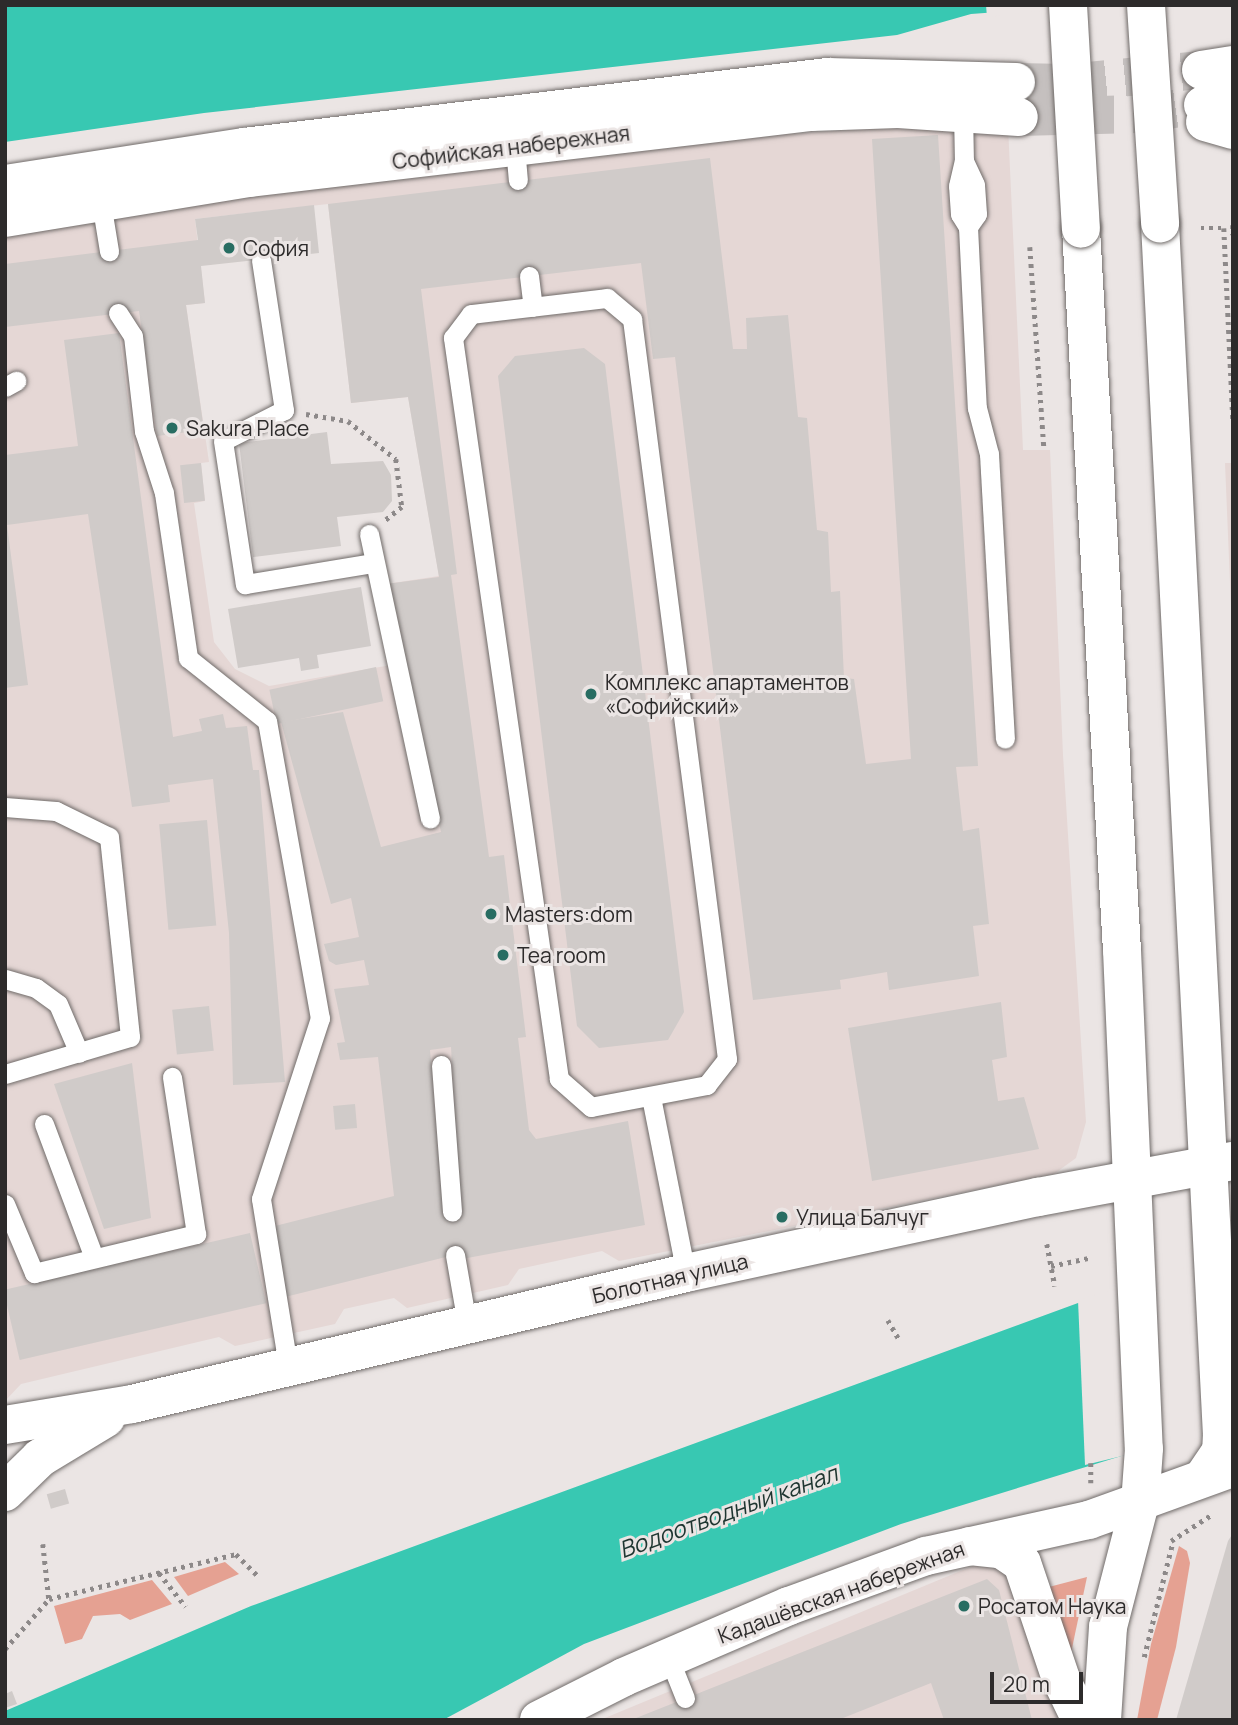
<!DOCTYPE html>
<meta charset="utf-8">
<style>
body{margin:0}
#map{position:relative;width:1238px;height:1725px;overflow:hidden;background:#ebe5e4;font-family:Manrope,sans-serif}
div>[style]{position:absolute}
.built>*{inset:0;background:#e5d7d5}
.green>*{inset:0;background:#e5a192}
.water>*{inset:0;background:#38c8b2}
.pier>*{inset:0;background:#ebe5e4}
.building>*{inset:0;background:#d0cbc9;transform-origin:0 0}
.secondary-tunnel>*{height:38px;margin-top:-19px;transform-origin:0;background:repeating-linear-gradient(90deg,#c5c0bf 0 38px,transparent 0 57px)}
.path>*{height:4.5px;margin-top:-2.25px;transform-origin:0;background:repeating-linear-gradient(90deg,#8d8989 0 3.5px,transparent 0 8.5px)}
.roads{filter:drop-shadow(0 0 2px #706b69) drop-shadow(0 0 2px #706b69)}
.lane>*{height:19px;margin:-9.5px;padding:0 9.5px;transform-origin:9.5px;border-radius:9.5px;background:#fff}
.secondary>*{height:38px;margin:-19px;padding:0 19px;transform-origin:19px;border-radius:19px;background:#fff}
.bridges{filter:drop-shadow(0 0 2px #706b69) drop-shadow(0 0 2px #706b69)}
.secondary-bridge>*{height:38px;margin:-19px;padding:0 19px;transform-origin:19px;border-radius:19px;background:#fff}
.dots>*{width:19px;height:19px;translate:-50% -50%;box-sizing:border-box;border:4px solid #ebe5e4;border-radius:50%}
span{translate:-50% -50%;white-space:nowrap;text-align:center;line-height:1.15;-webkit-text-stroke:6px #ebe5e4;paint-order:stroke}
.street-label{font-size:21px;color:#2d2b2b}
.poi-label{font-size:21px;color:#2d2b2b}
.left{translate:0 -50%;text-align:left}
.water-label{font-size:23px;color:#1e3530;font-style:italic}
.frame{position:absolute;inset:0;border:7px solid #2d2b2b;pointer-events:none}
.scale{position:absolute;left:990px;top:1672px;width:93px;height:32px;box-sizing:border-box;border:4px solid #2d2b2b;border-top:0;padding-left:9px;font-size:21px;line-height:24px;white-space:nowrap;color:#2d2b2b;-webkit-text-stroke:5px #ebe5e4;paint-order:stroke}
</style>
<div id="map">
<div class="built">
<i style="clip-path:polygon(evenodd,911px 126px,1008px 126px,1023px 450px,1050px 450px,1063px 755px,1086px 1122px,1076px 1158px,1054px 1174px,619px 1261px,602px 1251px,519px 1269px,508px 1285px,407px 1308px,394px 1298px,344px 1309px,335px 1324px,235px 1346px,219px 1337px,21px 1384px,5px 1401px,5px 237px,305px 185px,759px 136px,911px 126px,328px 204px,351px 403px,408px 397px,439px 576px,386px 584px,403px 663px,269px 686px,235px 669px,214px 642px,194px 503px,205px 501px,201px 463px,209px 462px,186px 305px,205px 303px,195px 219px,328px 204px)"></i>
<i style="clip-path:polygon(1225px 463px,1233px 463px,1233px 655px)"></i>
<i style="clip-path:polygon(975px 1565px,1006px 1565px,1062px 1720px,600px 1720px)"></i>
</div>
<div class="green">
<i style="clip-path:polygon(1179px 1546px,1187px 1551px,1190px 1563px,1176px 1647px,1157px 1720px,1137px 1720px,1151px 1644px)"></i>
<i style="clip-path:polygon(225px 1562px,239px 1574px,188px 1596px,174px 1577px)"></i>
<i style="clip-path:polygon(1087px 1577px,1071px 1653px,1045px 1588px)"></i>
<i style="clip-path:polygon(152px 1580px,172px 1604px,130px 1620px,120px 1614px,93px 1616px,82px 1639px,65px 1644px,54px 1606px)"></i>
</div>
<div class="water">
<i style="clip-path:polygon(5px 5px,1089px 5px,971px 14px,897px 35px,204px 113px,5px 142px)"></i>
<i style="clip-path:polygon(1233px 1256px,1144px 1449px,901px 1524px,584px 1644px,443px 1720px,5px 1720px,5px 1711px,251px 1606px,1078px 1303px)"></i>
</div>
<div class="pier">
<i style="clip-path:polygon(986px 5px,1092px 5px,987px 17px)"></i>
<i style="clip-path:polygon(1233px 1253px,1233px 1429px,1085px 1465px,1078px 1300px)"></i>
</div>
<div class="building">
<i style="clip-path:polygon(evenodd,938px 135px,978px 766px,956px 767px,963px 831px,979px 828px,989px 924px,973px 926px,979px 976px,889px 990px,887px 972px,840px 980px,841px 989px,753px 1000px,675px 357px,653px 359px,641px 263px,421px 289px,457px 574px,451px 575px,489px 857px,504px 855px,526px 1037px,518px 1038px,529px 1130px,536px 1139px,628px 1121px,645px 1225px,462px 1259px,462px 1253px,285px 1297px,271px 1227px,394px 1196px,378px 1057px,340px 1060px,337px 1043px,345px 1042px,334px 989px,369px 985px,364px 960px,336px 965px,329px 961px,324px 944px,359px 937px,351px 898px,331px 904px,281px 722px,343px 712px,381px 847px,441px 832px,386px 584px,439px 577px,408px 397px,351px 403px,328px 204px,710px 158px,733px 349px,747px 349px,746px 318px,788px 315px,798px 417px,807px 418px,817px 530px,828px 532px,831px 592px,840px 591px,844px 678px,854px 679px,866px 764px,911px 759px,872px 139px,938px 135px,451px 1047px,460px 1211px,443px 1212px,430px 1050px,451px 1047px)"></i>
<i style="clip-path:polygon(314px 205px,319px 253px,201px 266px,205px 303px,186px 305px,204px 430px,157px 436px,139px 311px,5px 327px,5px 264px,198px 240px,195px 219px)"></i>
<i style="clip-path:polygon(119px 333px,173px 737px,202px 731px,199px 719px,223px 714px,226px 728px,247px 726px,253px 770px,259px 770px,285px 1082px,233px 1085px,229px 933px,213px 779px,168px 785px,170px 802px,132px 807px,88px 514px,7px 525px,28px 685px,5px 688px,5px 455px,78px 446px,64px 340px)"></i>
<i style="clip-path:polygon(584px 348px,605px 364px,684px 1012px,668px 1040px,599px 1048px,577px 1026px,498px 376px,515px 356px)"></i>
<i style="clip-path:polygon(327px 432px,331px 464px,383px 461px,391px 475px,392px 501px,383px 512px,337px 517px,341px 546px,253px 557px,239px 443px)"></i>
<i style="left:201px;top:463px;width:38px;height:21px;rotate:84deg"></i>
<i style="clip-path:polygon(361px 587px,371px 646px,317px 655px,319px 668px,301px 671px,299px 658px,238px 668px,228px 609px)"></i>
<i style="left:376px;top:667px;width:35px;height:109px;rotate:78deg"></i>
<i style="left:207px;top:820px;width:106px;height:48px;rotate:85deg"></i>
<i style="clip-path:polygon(1001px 1002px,1007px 1057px,992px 1060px,998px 1101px,1024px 1097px,1039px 1149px,872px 1181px,848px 1028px)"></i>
<i style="left:209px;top:1006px;width:45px;height:37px;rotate:84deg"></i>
<i style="clip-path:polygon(132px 1063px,151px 1218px,104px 1229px,54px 1084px)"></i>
<i style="left:355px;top:1104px;width:24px;height:22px;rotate:85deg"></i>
<i style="left:250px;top:1233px;width:72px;height:253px;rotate:77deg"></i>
<i style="left:65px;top:1489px;width:15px;height:19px;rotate:74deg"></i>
<i style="clip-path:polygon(1233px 1533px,1233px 1720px,1176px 1720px,1228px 1541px)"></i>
<i style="clip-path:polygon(987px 1579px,999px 1590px,1032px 1720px,944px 1720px,931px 1683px,838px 1720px,631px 1720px)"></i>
<i style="clip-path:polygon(12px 1691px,17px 1704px,5px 1708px,5px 1694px)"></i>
</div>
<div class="secondary-tunnel">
<i style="left:1016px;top:82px;width:52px;rotate:1.1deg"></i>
<i style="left:1068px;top:83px;width:134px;rotate:-5.6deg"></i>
<i style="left:1019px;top:117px;width:119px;rotate:-1.4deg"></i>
<i style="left:1138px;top:114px;width:66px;rotate:-7.9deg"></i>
</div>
<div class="path">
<i style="left:1233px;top:225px;width:10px;rotate:90deg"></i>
<i style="left:1201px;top:228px;width:23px"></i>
<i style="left:1224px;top:228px;width:193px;rotate:87.3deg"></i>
<i style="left:1030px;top:247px;width:200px;rotate:86deg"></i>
<i style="left:306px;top:414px;width:43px;rotate:9.5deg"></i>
<i style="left:348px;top:421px;width:61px;rotate:38.4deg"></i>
<i style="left:396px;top:459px;width:48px;rotate:82.9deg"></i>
<i style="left:402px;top:507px;width:21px;rotate:141deg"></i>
<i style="left:1047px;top:1244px;width:43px;rotate:79.2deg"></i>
<i style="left:1051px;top:1266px;width:40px;rotate:-12deg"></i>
<i style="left:888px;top:1320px;width:24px;rotate:60deg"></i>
<i style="left:1091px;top:1463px;width:20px;rotate:90deg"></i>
<i style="left:1171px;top:1541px;width:48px;rotate:-33deg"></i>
<i style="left:43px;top:1544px;width:55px;rotate:83.8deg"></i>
<i style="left:159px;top:1573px;width:43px;rotate:51.5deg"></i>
<i style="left:5px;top:1649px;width:67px;rotate:-48.7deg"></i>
<i style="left:49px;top:1599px;width:192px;rotate:-13.5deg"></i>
<i style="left:236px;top:1554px;width:31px;rotate:45deg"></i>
<i style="left:1144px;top:1657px;width:120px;rotate:-76deg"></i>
</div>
<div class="roads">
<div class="lane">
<i style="left:963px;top:111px;width:50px;rotate:88.9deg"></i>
<i style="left:515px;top:147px;width:33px;rotate:85deg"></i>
<i style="left:964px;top:161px;width:26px;rotate:65deg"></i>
<i style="left:975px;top:185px;width:29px;rotate:86deg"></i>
<i style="left:977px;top:214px;width:16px;rotate:125deg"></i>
<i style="left:968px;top:227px;width:15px;rotate:-122deg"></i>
<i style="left:960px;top:214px;width:28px;rotate:-94deg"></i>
<i style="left:958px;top:186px;width:26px;rotate:-77deg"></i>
<i style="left:101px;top:202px;width:50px;rotate:80.7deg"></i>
<i style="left:968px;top:227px;width:181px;rotate:87.2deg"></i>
<i style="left:977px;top:408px;width:48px;rotate:75.4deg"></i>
<i style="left:989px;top:454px;width:285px;rotate:86.8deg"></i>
<i style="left:261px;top:260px;width:152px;rotate:81.3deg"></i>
<i style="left:284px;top:410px;width:68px;rotate:153.1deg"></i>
<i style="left:223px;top:441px;width:145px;rotate:81.3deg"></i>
<i style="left:245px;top:584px;width:130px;rotate:-9.3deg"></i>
<i style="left:529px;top:276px;width:31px;rotate:83deg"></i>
<i style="left:607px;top:298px;width:33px;rotate:40deg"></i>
<i style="left:632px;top:319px;width:746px;rotate:82.68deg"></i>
<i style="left:727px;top:1059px;width:33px;rotate:128deg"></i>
<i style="left:707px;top:1085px;width:118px;rotate:169.3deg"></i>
<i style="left:591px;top:1107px;width:43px;rotate:-138.8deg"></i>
<i style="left:559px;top:1079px;width:749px;rotate:-98.14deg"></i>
<i style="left:453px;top:338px;width:30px;rotate:-53deg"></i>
<i style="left:471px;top:314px;width:137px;rotate:-6.7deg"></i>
<i style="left:118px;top:313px;width:27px;rotate:57deg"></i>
<i style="left:133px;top:336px;width:96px;rotate:83.4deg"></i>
<i style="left:144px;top:431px;width:65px;rotate:72.1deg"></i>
<i style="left:164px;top:493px;width:167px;rotate:81.7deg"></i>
<i style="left:188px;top:658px;width:101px;rotate:38.6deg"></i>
<i style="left:267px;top:721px;width:302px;rotate:79.9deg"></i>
<i style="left:320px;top:1018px;width:190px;rotate:108.1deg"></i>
<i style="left:261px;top:1199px;width:169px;rotate:80.8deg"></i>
<i style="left:5px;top:387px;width:13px;rotate:-29deg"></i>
<i style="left:369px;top:534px;width:291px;rotate:77.9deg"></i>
<i style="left:5px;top:807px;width:51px;rotate:4.5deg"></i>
<i style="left:56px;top:811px;width:59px;rotate:26.1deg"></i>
<i style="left:109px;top:837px;width:201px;rotate:84deg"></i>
<i style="left:130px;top:1037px;width:130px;rotate:163.5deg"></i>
<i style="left:5px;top:979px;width:32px;rotate:16deg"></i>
<i style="left:36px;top:988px;width:27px;rotate:36deg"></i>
<i style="left:58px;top:1004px;width:53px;rotate:66.8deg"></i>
<i style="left:441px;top:1065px;width:147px;rotate:85.7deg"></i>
<i style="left:651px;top:1097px;width:179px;rotate:78.8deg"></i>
<i style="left:44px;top:1124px;width:143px;rotate:69.5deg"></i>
<i style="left:5px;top:1204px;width:75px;rotate:67.2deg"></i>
<i style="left:34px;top:1273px;width:167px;rotate:-13.5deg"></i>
<i style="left:196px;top:1234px;width:159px;rotate:-98.7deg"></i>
<i style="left:455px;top:1255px;width:70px;rotate:80.1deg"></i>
<i style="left:669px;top:1658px;width:43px;rotate:68.2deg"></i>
</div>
<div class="secondary">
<i style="left:1201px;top:70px;width:32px;rotate:-9deg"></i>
<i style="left:1203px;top:105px;width:31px;rotate:-15deg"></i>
<i style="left:1205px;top:122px;width:29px;rotate:16deg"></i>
<i style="left:5px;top:184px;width:242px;rotate:-8.8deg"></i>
<i style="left:244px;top:147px;width:588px;rotate:-6.84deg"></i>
<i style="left:828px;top:77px;width:188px;rotate:1.5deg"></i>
<i style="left:5px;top:218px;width:248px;rotate:-9.3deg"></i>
<i style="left:250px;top:178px;width:565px;rotate:-6.71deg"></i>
<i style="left:811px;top:112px;width:87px;rotate:-2deg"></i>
<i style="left:898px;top:109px;width:121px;rotate:3.8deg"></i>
<i style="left:1160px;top:224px;width:1212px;rotate:87.07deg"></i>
<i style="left:1222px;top:1434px;width:17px;rotate:93deg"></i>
<i style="left:1221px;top:1451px;width:30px;rotate:124deg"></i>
<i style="left:1081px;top:229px;width:722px;rotate:86.75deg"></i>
<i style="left:1122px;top:950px;width:499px;rotate:87.5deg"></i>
<i style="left:1144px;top:1449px;width:54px;rotate:94.2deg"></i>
<i style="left:1140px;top:1503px;width:128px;rotate:104.5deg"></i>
<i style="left:1108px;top:1627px;width:93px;rotate:93.7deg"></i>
<i style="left:5px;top:1425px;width:129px;rotate:-9.4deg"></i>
<i style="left:132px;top:1404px;width:569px;rotate:-13.3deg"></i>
<i style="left:686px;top:1273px;width:360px;rotate:-12.2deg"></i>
<i style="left:1038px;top:1197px;width:198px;rotate:-10.5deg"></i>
<i style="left:5px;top:1492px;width:49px;rotate:-44.2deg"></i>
<i style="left:40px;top:1458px;width:77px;rotate:-31.2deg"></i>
<i style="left:970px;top:1546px;width:31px;rotate:6deg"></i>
<i style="left:1001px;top:1549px;width:25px;rotate:34deg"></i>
<i style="left:1022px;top:1563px;width:122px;rotate:71.4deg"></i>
<i style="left:1061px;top:1679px;width:46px;rotate:64deg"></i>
<i style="left:539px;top:1720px;width:95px;rotate:-26.8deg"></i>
<i style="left:624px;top:1677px;width:180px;rotate:-23.3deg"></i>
<i style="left:789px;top:1606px;width:146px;rotate:-20.1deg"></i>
<i style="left:926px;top:1556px;width:167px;rotate:-12.5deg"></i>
<i style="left:1089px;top:1520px;width:147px;rotate:-19.9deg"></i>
</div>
</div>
<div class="bridges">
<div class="secondary-bridge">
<i style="left:1068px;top:5px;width:224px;rotate:86.7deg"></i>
<i style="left:1146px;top:5px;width:219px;rotate:86.3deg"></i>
</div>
</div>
<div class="dots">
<i style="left:229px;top:248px;background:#286d62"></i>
<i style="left:172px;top:428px;background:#286d62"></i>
<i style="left:591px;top:694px;background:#286d62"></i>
<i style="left:491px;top:914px;background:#286d62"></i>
<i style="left:503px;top:955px;background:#286d62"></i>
<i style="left:782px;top:1217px;background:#286d62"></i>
<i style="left:964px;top:1606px;background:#286d62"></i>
</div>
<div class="street-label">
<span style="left:511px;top:147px;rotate:-7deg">Софийская набережная</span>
<span style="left:670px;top:1278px;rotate:-13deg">Болотная улица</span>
<span style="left:841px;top:1592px;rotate:-20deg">Кадашёвская набережная</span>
</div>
<div class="poi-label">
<span class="left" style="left:243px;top:248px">София</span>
<span class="left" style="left:186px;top:428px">Sakura Place</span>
<span class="left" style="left:605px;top:694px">Комплекс апартаментов<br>«Софийский»</span>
<span class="left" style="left:505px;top:914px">Masters:dom</span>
<span class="left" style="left:517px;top:955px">Tea room</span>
<span class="left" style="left:796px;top:1217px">Улица Балчуг</span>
<span class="left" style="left:978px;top:1606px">Росатом Наука</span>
</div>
<div class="water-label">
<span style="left:728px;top:1511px;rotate:-20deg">Водоотводный канал</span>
</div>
<div class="frame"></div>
<div class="scale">20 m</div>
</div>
